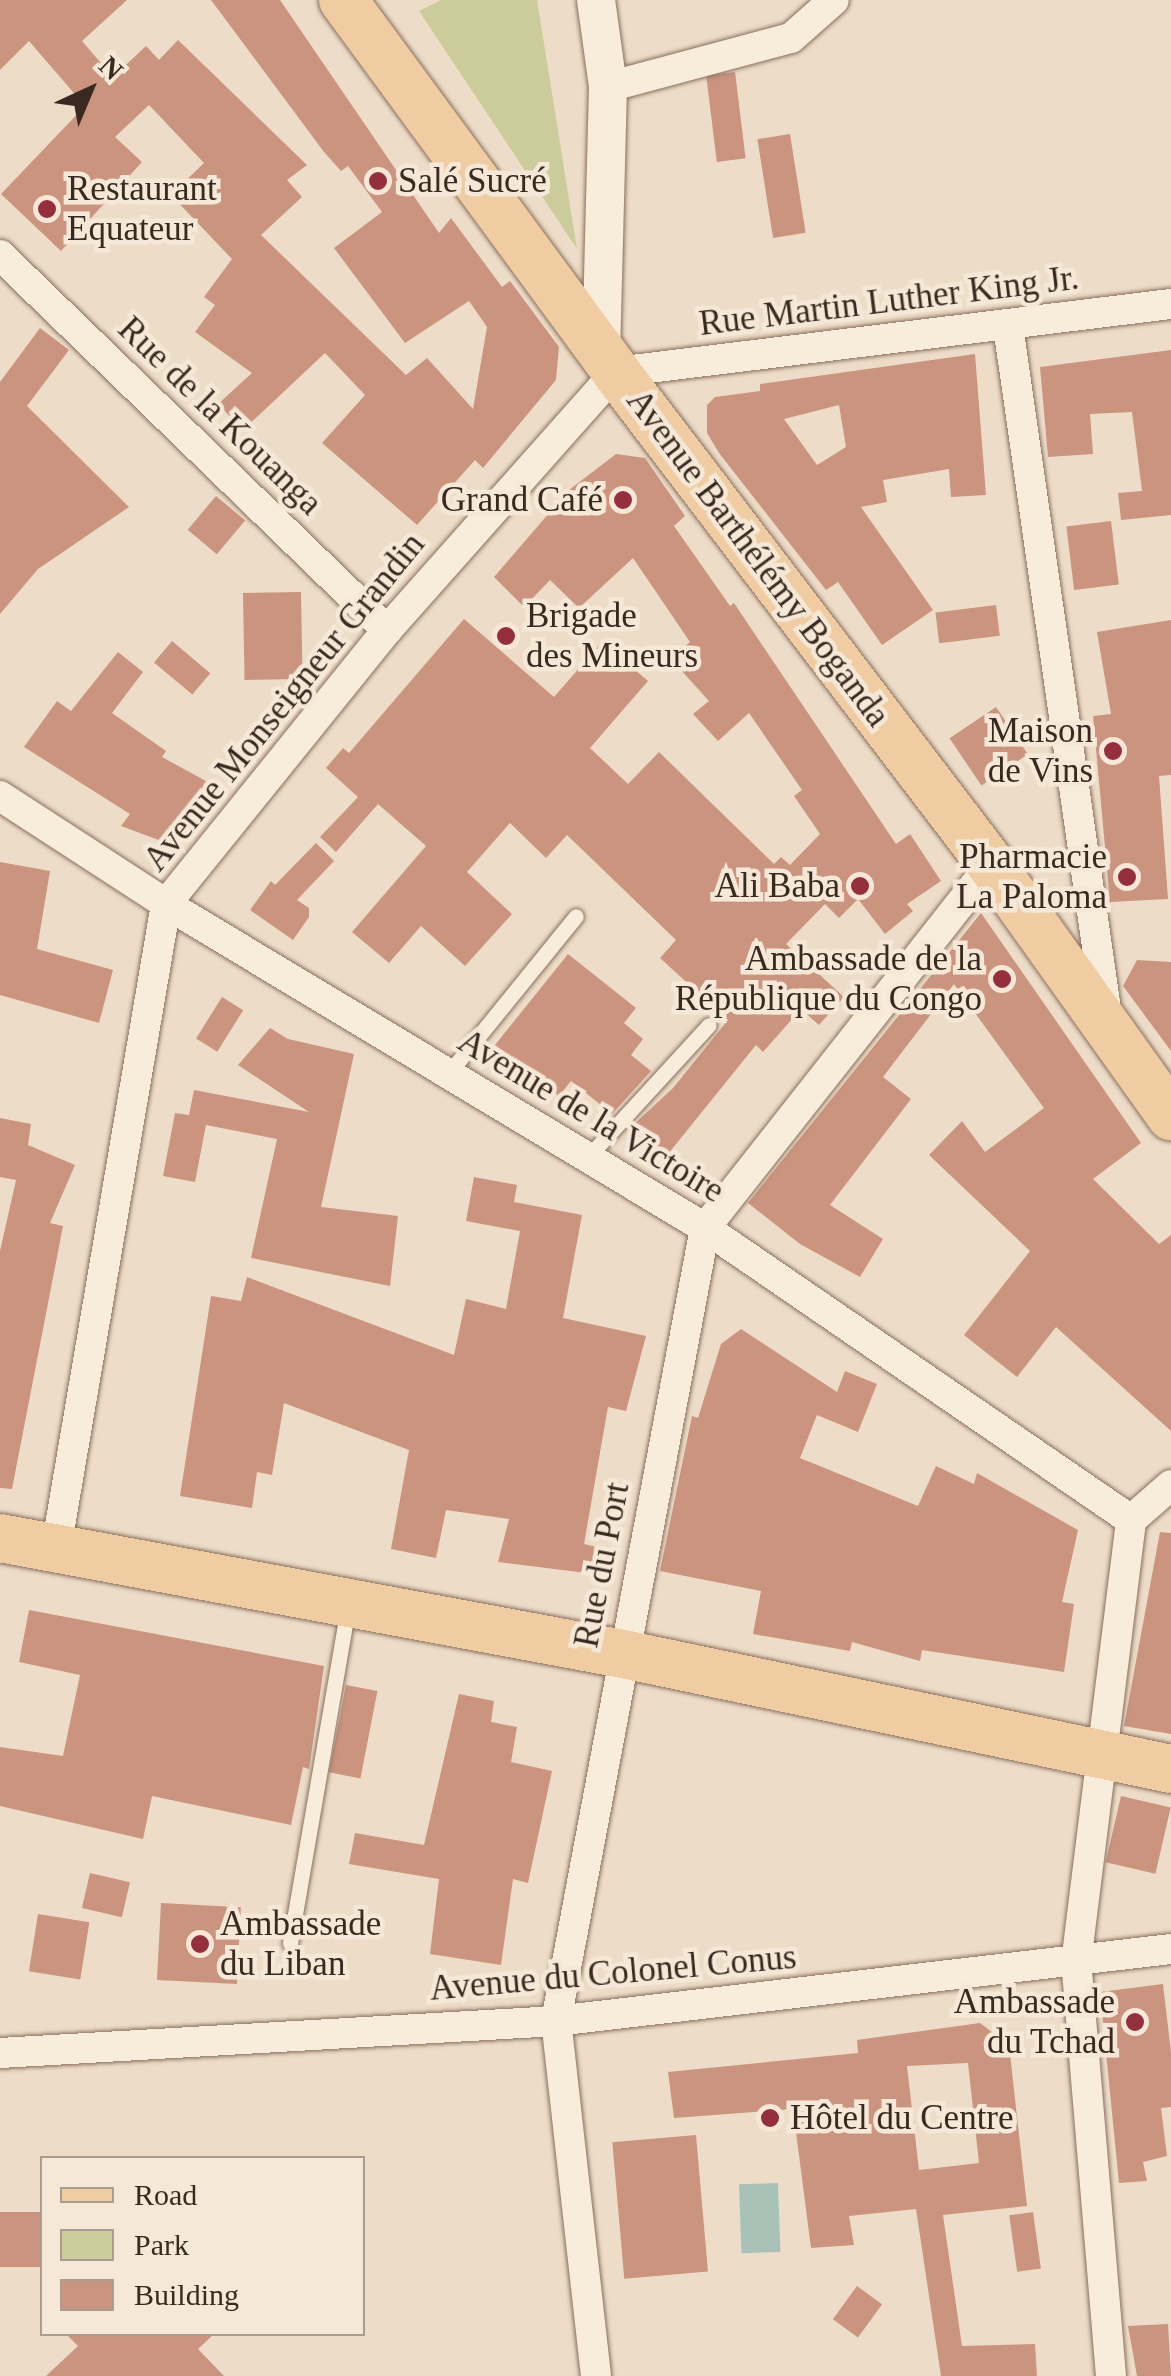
<!DOCTYPE html>
<meta charset="utf-8">
<style>
body{margin:0}
#map{position:relative;width:1171px;height:2376px;overflow:hidden;background:#edddc8;font-family:Georgia,serif}
div>[style]{position:absolute}
.green>*{inset:0;background:#cccb9c}
.water>*{inset:0;background:#a9c2b7;transform-origin:0 0}
.building>*{inset:0;background:#ca947f;transform-origin:0 0}
.roads{filter:drop-shadow(0 0 2px #896f5d) drop-shadow(0 0 2px #896f5d)}
.service>*{height:15px;margin:-7.5px;padding:0 7.5px;transform-origin:7.5px;border-radius:7.5px;background:#f8ecdb}
.minor>*{height:30px;margin:-15px;padding:0 15px;transform-origin:15px;border-radius:15px;background:#f8ecdb}
.tertiary>*{height:38px;margin:-19px;padding:0 19px;transform-origin:19px;border-radius:19px;background:#f8ecdb}
.primary>*{height:48px;margin:-24px;padding:0 24px;transform-origin:24px;border-radius:24px;background:#efcca2}
.dots>*{width:28px;height:28px;translate:-50% -50%;box-sizing:border-box;border:5px solid #f5e8d7;border-radius:50%}
span{translate:-50% -50%;white-space:nowrap;text-align:center;line-height:1.15;-webkit-text-stroke:9px #f5e8d7;paint-order:stroke}
.poi-label{font-size:35px;color:#3a2920}
.left{translate:0 -50%;text-align:left}
.right{translate:-100% -50%;text-align:right}
.street-label{font-size:35px;color:#3a2920}
.legend{position:absolute;left:40px;top:2156px;width:325px;height:180px;box-sizing:border-box;background:#f5e8d7;border:2px solid #aa9c8e;margin:0;padding:12px 18px;list-style:none;font-size:30px;color:#3a2920}
.legend li{display:flex;align-items:center;gap:20px;height:50px}
.legend b{width:50px;border:2px solid #aa9c8e}
.north{position:absolute;left:40px;top:40px;width:100px;height:100px;-webkit-text-stroke:8px #f5e8d7;paint-order:stroke;rotate:44deg;font-size:28px;font-weight:700;line-height:40px;text-align:center;color:#3a2920}
.north::after{content:'';display:block;margin:auto;width:35px;height:45px;background:#3a2920;clip-path:polygon(50% 0,100% 100%,50% 72%,0 100%)}
</style>
<div id="map">
<div class="green">
<i style="clip-path:polygon(441px 0,537px 0,577px 249px,419px 11px)"></i>
</div>
<div class="water">
<i style="left:778px;top:2183px;width:69px;height:39px;rotate:88deg"></i>
</div>
<div class="building">
<i style="clip-path:polygon(0 0,127px 0,82px 41px,113px 77px,146px 46px,159px 60px,178px 40px,307px 165px,287px 180px,302px 197px,261px 235px,406px 375px,427px 358px,473px 409px,487px 327px,469px 301px,405px 343px,334px 248px,382px 212px,348px 166px,341px 171px,324px 152px,211px 0,280px 0,439px 233px,451px 218px,502px 287px,510px 281px,559px 347px,556px 380px,483px 468px,475px 460px,417px 525px,322px 443px,365px 395px,325px 353px,243px 430px,218px 404px,252px 373px,195px 332px,215px 305px,204px 297px,232px 259px,171px 195px,204px 163px,149px 105px,115px 137px,142px 162px,61px 251px,1px 194px,85px 106px,29px 41px,0 70px)"></i>
<i style="left:735px;top:72px;width:87px;height:29px;rotate:83deg"></i>
<i style="left:790px;top:134px;width:100px;height:33px;rotate:81deg"></i>
<i style="clip-path:polygon(40px 328px,69px 350px,27px 406px,129px 507px,38px 569px,0 614px,0 382px)"></i>
<i style="clip-path:polygon(1171px 350px,1171px 515px,1121px 520px,1118px 493px,1142px 491px,1132px 412px,1090px 414px,1093px 454px,1048px 457px,1040px 367px)"></i>
<i style="clip-path:polygon(evenodd,975px 354px,986px 495px,951px 497px,949px 469px,883px 480px,887px 502px,861px 507px,933px 610px,882px 645px,838px 582px,826px 590px,719px 453px,707px 433px,707px 405px,715px 397px,760px 391px,760px 384px,975px 354px,839px 405px,846px 447px,817px 465px,784px 419px,839px 405px)"></i>
<i style="clip-path:polygon(616px 454px,645px 458px,685px 516px,674px 526px,730px 606px,734px 603px,896px 844px,910px 834px,941px 881px,907px 904px,913px 911px,885px 934px,858px 899px,839px 918px,825px 904px,786px 944px,844px 997px,819px 1025px,801px 1009px,763px 1052px,756px 1045px,664px 1159px,630px 1128px,673px 1088px,728px 1020px,660px 958px,676px 940px,567px 835px,546px 858px,510px 823px,467px 872px,512px 914px,465px 966px,421px 926px,389px 963px,352px 932px,426px 846px,378px 804px,336px 852px,320px 837px,358px 797px,326px 768px,343px 748px,349px 753px,464px 619px,554px 697px,602px 642px,648px 681px,590px 748px,628px 784px,659px 752px,774px 864px,781px 857px,790px 865px,820px 834px,794px 796px,802px 790px,749px 713px,718px 741px,693px 714px,709px 701px,670px 658px,690px 642px,633px 558px,579px 608px,550px 580px,524px 607px,494px 577px,569px 490px)"></i>
<i style="left:216px;top:496px;width:38px;height:44px;rotate:40deg"></i>
<i style="left:1111px;top:521px;width:64px;height:45px;rotate:83deg"></i>
<i style="left:301px;top:592px;width:87px;height:58px;rotate:89deg"></i>
<i style="left:996px;top:605px;width:31px;height:61px;rotate:83deg"></i>
<i style="clip-path:polygon(1171px 620px,1171px 775px,1159px 776px,1168px 899px,1110px 902px,1093px 716px,1111px 714px,1097px 632px)"></i>
<i style="left:172px;top:641px;width:50px;height:28px;rotate:40deg"></i>
<i style="clip-path:polygon(118px 652px,143px 672px,112px 713px,166px 751px,162px 757px,215px 786px,208px 816px,164px 842px,121px 826px,130px 814px,24px 747px,57px 701px,71px 711px)"></i>
<i style="left:996px;top:707px;width:57px;height:56px;rotate:56deg"></i>
<i style="clip-path:polygon(316px 843px,334px 861px,297px 900px,309px 908px,309px 917px,293px 940px,250px 910px,271px 881px,275px 885px)"></i>
<i style="clip-path:polygon(0 862px,50px 871px,37px 949px,113px 970px,99px 1023px,0 995px)"></i>
<i style="clip-path:polygon(981px 913px,1141px 1143px,1093px 1179px,1159px 1244px,1171px 1235px,1171px 1431px,1056px 1327px,1017px 1377px,964px 1335px,1030px 1251px,929px 1155px,962px 1121px,985px 1152px,1044px 1108px,954px 984px,883px 1077px,911px 1099px,830px 1205px,883px 1239px,860px 1277px,800px 1244px,748px 1203px)"></i>
<i style="clip-path:polygon(568px 954px,636px 1008px,624px 1023px,643px 1039px,631px 1055px,651px 1071px,612px 1114px,571px 1081px,559px 1096px,495px 1045px)"></i>
<i style="clip-path:polygon(1137px 960px,1171px 962px,1171px 1051px,1123px 986px)"></i>
<i style="left:222px;top:997px;width:25px;height:49px;rotate:32deg"></i>
<i style="clip-path:polygon(270px 1028px,288px 1039px,354px 1054px,321px 1207px,398px 1216px,390px 1286px,251px 1258px,277px 1139px,206px 1125px,195px 1182px,163px 1176px,175px 1113px,189px 1115px,194px 1090px,309px 1112px,238px 1065px)"></i>
<i style="clip-path:polygon(0 1118px,31px 1124px,28px 1145px,75px 1165px,50px 1223px,63px 1226px,12px 1489px,0 1488px,0 1251px,16px 1180px,0 1177px)"></i>
<i style="clip-path:polygon(474px 1177px,517px 1185px,514px 1202px,582px 1215px,563px 1318px,646px 1336px,626px 1411px,608px 1407px,584px 1544px,601px 1548px,595px 1574px,498px 1562px,509px 1519px,446px 1510px,436px 1558px,391px 1549px,409px 1450px,284px 1403px,272px 1475px,257px 1472px,252px 1508px,180px 1496px,211px 1296px,241px 1301px,247px 1277px,454px 1355px,466px 1299px,506px 1309px,520px 1231px,466px 1221px)"></i>
<i style="clip-path:polygon(741px 1329px,837px 1392px,845px 1371px,877px 1384px,858px 1432px,817px 1415px,800px 1458px,918px 1506px,936px 1466px,974px 1484px,977px 1473px,1078px 1530px,1062px 1602px,1074px 1604px,1064px 1672px,922px 1650px,920px 1661px,852px 1642px,850px 1651px,753px 1634px,761px 1591px,660px 1571px,692px 1416px,698px 1418px,721px 1344px)"></i>
<i style="clip-path:polygon(1160px 1532px,1171px 1533px,1171px 1734px,1124px 1726px)"></i>
<i style="clip-path:polygon(29px 1610px,324px 1666px,309px 1769px,303px 1767px,291px 1825px,152px 1796px,143px 1839px,0 1806px,0 1747px,63px 1756px,80px 1675px,19px 1662px)"></i>
<i style="left:346px;top:1685px;width:32px;height:89px;rotate:11deg"></i>
<i style="clip-path:polygon(459px 1694px,494px 1701px,491px 1722px,517px 1727px,511px 1762px,552px 1771px,528px 1883px,513px 1879px,501px 1965px,430px 1954px,439px 1879px,349px 1864px,355px 1833px,424px 1845px)"></i>
<i style="left:1121px;top:1796px;width:51px;height:68px;rotate:13deg"></i>
<i style="left:90px;top:1873px;width:41px;height:36px;rotate:13deg"></i>
<i style="left:161px;top:1903px;width:80px;height:77px;rotate:3deg"></i>
<i style="left:38px;top:1914px;width:52px;height:58px;rotate:9deg"></i>
<i style="clip-path:polygon(1163px 1984px,1171px 2052px,1171px 2107px,1161px 2108px,1167px 2156px,1143px 2162px,1147px 2181px,1119px 2183px,1100px 1992px)"></i>
<i style="clip-path:polygon(evenodd,980px 2023px,1009px 2045px,1027px 2206px,943px 2215px,962px 2346px,1035px 2344px,1037px 2376px,941px 2376px,916px 2209px,849px 2216px,854px 2245px,811px 2248px,793px 2109px,674px 2118px,668px 2072px,858px 2053px,857px 2040px,980px 2023px,968px 2063px,979px 2163px,919px 2170px,907px 2066px,968px 2063px)"></i>
<i style="left:696px;top:2135px;width:137px;height:84px;rotate:85deg"></i>
<i style="left:42px;top:2212px;width:55px;height:42px;rotate:90deg"></i>
<i style="left:1033px;top:2212px;width:57px;height:24px;rotate:82deg"></i>
<i style="left:857px;top:2286px;width:31px;height:41px;rotate:36deg"></i>
<i style="clip-path:polygon(1168px 2324px,1171px 2376px,1137px 2376px,1128px 2326px)"></i>
<i style="clip-path:polygon(66px 2334px,214px 2334px,198px 2349px,224px 2376px,46px 2376px,78px 2346px)"></i>
</div>
<div class="roads">
<div class="service">
<i style="left:448px;top:1074px;width:203px;rotate:-51deg"></i>
<i style="left:587px;top:1158px;width:180px;rotate:-47.5deg"></i>
<i style="left:290px;top:1943px;width:341px;rotate:-80.2deg"></i>
</div>
<div class="minor">
<i style="left:608px;top:87px;width:189px;rotate:-15deg"></i>
<i style="left:791px;top:38px;width:57px;rotate:-41.5deg"></i>
<i style="left:0;top:255px;width:539px;rotate:44.1deg"></i>
<i style="left:1008px;top:326px;width:697px;rotate:81.84deg"></i>
<i style="left:0;top:796px;width:198px;rotate:33deg"></i>
<i style="left:166px;top:904px;width:629px;rotate:31.01deg"></i>
<i style="left:705px;top:1228px;width:516px;rotate:34.43deg"></i>
<i style="left:56px;top:1549px;width:654px;rotate:-80.32deg"></i>
<i style="left:166px;top:904px;width:352px;rotate:-51.1deg"></i>
<i style="left:387px;top:630px;width:345px;rotate:-48.4deg"></i>
<i style="left:616px;top:372px;width:559px;rotate:-6.99deg"></i>
<i style="left:0;top:2053px;width:557px;rotate:-3.29deg"></i>
<i style="left:556px;top:2021px;width:619px;rotate:-6.68deg"></i>
<i style="left:596px;top:2376px;width:357px;rotate:-96.4deg"></i>
<i style="left:556px;top:2021px;width:807px;rotate:-79.36deg"></i>
<i style="left:705px;top:1228px;width:463px;rotate:-51.8deg"></i>
<i style="left:1111px;top:2376px;width:414px;rotate:-94.8deg"></i>
<i style="left:1076px;top:1963px;width:446px;rotate:-82.9deg"></i>
<i style="left:1131px;top:1520px;width:53px;rotate:-41.2deg"></i>
</div>
<div class="tertiary">
<i style="left:596px;top:0;width:88px;rotate:82.1deg"></i>
<i style="left:608px;top:87px;width:264px;rotate:91.5deg"></i>
</div>
<div class="primary">
<i style="left:343px;top:0;width:461px;rotate:53.7deg"></i>
<i style="left:616px;top:372px;width:619px;rotate:52.69deg"></i>
<i style="left:991px;top:864px;width:310px;rotate:54.5deg"></i>
<i style="left:0;top:1538px;width:634px;rotate:10.55deg"></i>
<i style="left:623px;top:1654px;width:560px;rotate:11.85deg"></i>
</div>
</div>
<div class="dots">
<i style="left:378px;top:181px;background:#962f3d"></i>
<i style="left:47px;top:209px;background:#962f3d"></i>
<i style="left:623px;top:500px;background:#962f3d"></i>
<i style="left:506px;top:636px;background:#962f3d"></i>
<i style="left:1113px;top:751px;background:#962f3d"></i>
<i style="left:1127px;top:877px;background:#962f3d"></i>
<i style="left:860px;top:886px;background:#962f3d"></i>
<i style="left:1002px;top:979px;background:#962f3d"></i>
<i style="left:200px;top:1944px;background:#962f3d"></i>
<i style="left:1135px;top:2022px;background:#962f3d"></i>
<i style="left:770px;top:2118px;background:#962f3d"></i>
</div>
<div class="poi-label">
<span class="left" style="left:398px;top:181px">Salé Sucré</span>
<span class="left" style="left:67px;top:209px">Restaurant<br>Equateur</span>
<span class="right" style="left:603px;top:500px">Grand Café</span>
<span class="left" style="left:526px;top:636px">Brigade<br>des Mineurs</span>
<span class="right" style="left:1093px;top:751px">Maison<br>de Vins</span>
<span class="right" style="left:1107px;top:877px">Pharmacie<br>La Paloma</span>
<span class="right" style="left:840px;top:886px">Ali Baba</span>
<span class="right" style="left:982px;top:979px">Ambassade de la<br>République du Congo</span>
<span class="left" style="left:220px;top:1944px">Ambassade<br>du Liban</span>
<span class="right" style="left:1115px;top:2022px">Ambassade<br>du Tchad</span>
<span class="left" style="left:790px;top:2118px">Hôtel du Centre</span>
</div>
<div class="street-label">
<span style="left:889px;top:301px;rotate:-7deg">Rue Martin Luther King Jr.</span>
<span style="left:220px;top:416px;rotate:44deg">Rue de la Kouanga</span>
<span style="left:758px;top:558px;rotate:53deg">Avenue Barthélémy Boganda</span>
<span style="left:284px;top:702px;rotate:-51deg">Avenue Monseigneur Grandin</span>
<span style="left:591px;top:1116px;rotate:31deg">Avenue de la Victoire</span>
<span style="left:602px;top:1565px;rotate:-79deg">Rue du Port</span>
<span style="left:613px;top:1973px;rotate:-5deg">Avenue du Colonel Conus</span>
</div>
<ul class="legend">
<li><b style="height:12px;background:#efcca2"></b>Road</li>
<li><b style="height:28px;background:#cccb9c"></b>Park</li>
<li><b style="height:28px;background:#ca947f"></b>Building</li>
</ul>
<div class="north">N</div>
</div>
